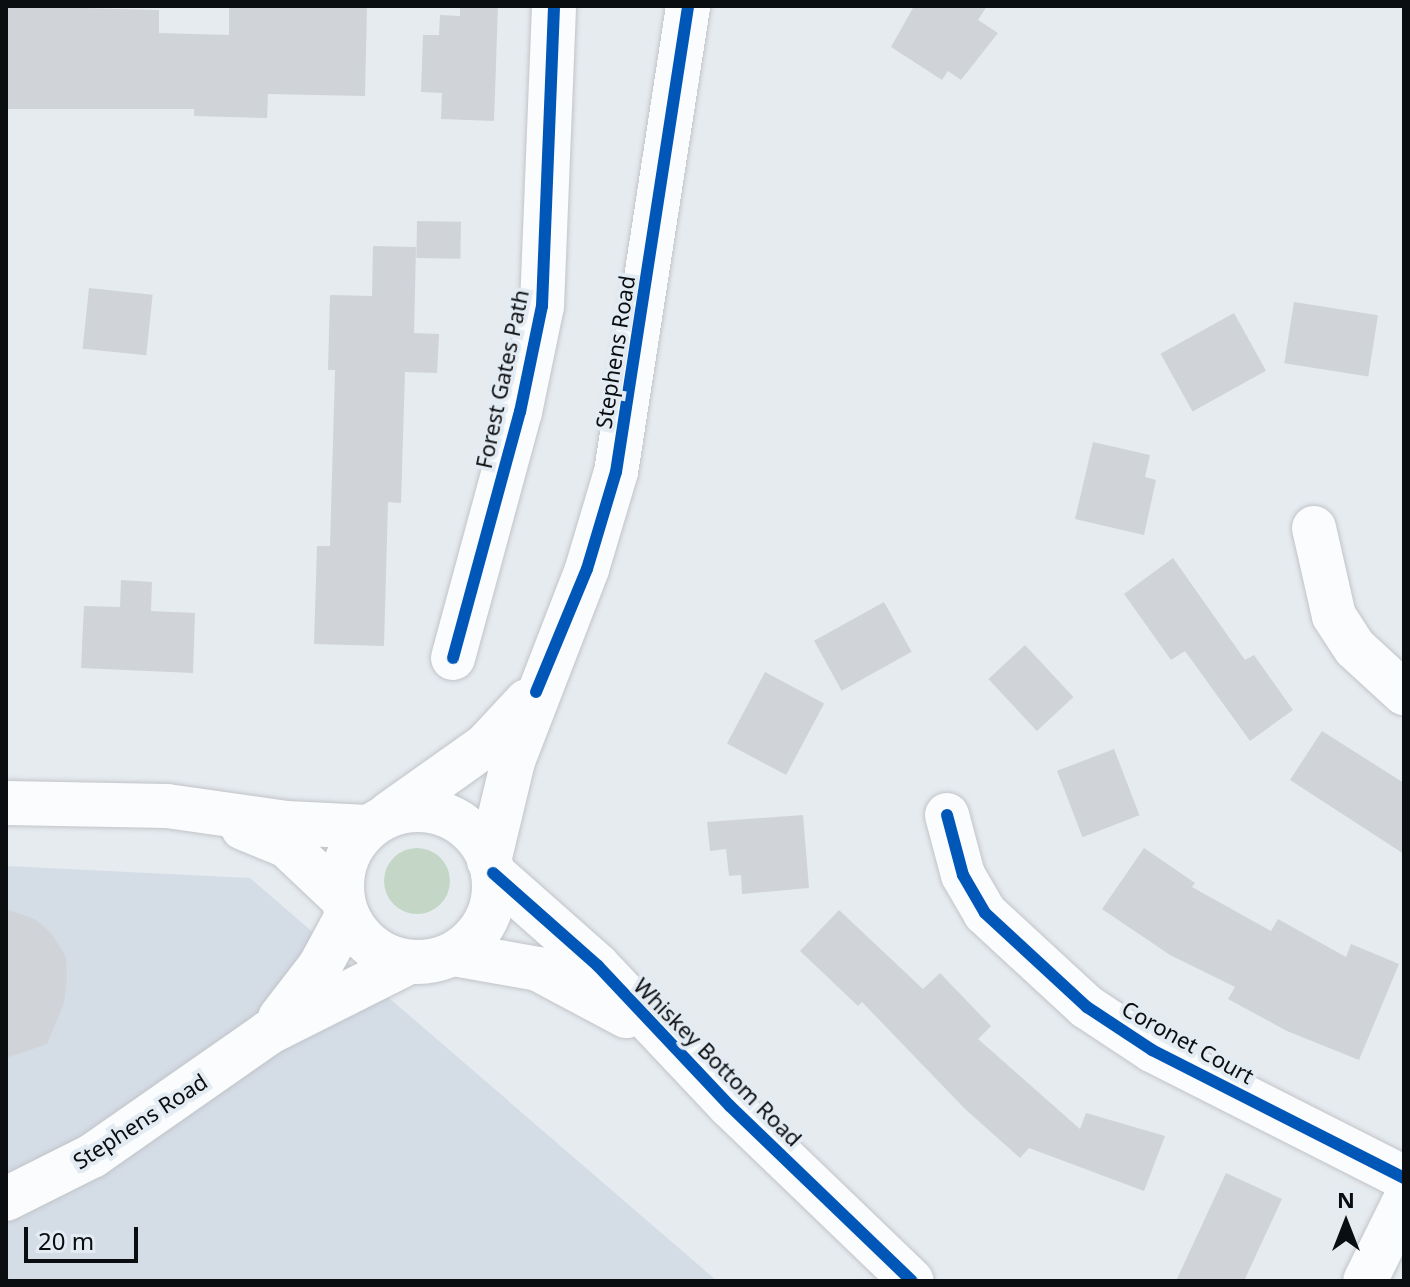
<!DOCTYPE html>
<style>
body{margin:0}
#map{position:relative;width:1410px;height:1287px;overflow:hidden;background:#e6ebf0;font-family:"Noto Sans",sans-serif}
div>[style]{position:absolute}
.built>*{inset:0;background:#d4dce6}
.green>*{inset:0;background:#c4d7c6}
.round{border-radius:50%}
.building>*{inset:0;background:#d0d4d8;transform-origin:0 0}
.roads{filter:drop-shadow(0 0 2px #c1c4c8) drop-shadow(0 0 2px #c1c4c8)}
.minor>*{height:44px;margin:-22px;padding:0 22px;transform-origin:22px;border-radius:22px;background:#fbfcfd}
.tertiary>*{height:44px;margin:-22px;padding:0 22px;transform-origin:22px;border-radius:22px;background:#fbfcfd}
.tertiary>.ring{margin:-22px;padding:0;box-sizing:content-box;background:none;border:44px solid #fbfcfd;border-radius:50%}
.cycleway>*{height:12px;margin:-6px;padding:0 6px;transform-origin:6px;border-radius:6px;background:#0057b8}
span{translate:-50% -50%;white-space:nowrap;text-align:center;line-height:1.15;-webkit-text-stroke:8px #e3ebf3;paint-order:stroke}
.street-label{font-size:22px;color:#0b0e10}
.frame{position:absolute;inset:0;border:8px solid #0b0e10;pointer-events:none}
.north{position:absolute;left:1306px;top:1183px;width:80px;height:80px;-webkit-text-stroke:6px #e3ebf3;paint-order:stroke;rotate:0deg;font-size:22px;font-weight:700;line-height:32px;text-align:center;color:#0b0e10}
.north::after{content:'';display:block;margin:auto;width:28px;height:36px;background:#0b0e10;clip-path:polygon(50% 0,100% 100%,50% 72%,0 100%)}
.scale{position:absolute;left:24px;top:1227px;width:114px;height:36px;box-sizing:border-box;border:4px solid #0b0e10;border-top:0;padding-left:10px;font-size:24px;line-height:28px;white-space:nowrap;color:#0b0e10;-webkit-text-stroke:6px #e3ebf3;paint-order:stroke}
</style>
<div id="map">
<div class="built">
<i style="clip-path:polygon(6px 866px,250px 878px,717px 1281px,6px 1281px)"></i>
</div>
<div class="green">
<i class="round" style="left:384px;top:848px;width:66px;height:66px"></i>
</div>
<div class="building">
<i style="clip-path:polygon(6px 6px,159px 10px,159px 33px,229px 35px,229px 6px,367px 6px,365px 96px,268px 94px,267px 118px,194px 116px,194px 109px,6px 109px)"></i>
<i style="clip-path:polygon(460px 6px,498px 6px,494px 121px,441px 119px,442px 93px,421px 92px,423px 35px,439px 35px,440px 15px,460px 16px)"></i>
<i style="clip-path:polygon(914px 6px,987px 6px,978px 20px,998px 33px,961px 80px,948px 71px,942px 80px,891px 47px)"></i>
<i style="left:417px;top:221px;width:44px;height:37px;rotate:1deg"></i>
<i style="clip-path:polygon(373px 246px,416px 247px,414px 333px,439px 334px,437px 373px,405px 372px,401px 503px,388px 502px,384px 646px,314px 644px,317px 546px,330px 546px,335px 370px,328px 370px,330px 295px,372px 296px)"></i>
<i style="left:89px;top:288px;width:64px;height:61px;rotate:6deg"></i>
<i style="left:1294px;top:302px;width:85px;height:62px;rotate:9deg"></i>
<i style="left:1234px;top:313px;width:66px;height:84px;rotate:61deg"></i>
<i style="clip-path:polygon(1093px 442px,1150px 455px,1145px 477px,1156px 480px,1144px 535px,1075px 519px)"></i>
<i style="clip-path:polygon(1173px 558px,1245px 660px,1254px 655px,1293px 710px,1250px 741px,1185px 651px,1171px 660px,1124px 594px)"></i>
<i style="clip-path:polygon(121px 580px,152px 582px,151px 611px,195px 613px,193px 673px,81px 668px,84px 606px,120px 607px)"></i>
<i style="left:884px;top:602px;width:57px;height:80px;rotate:61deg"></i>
<i style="left:1025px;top:645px;width:71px;height:50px;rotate:47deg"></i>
<i style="left:765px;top:672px;width:67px;height:81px;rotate:28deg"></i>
<i style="clip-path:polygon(1322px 731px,1404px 783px,1404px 854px,1290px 780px)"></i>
<i style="left:1114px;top:749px;width:71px;height:61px;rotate:69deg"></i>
<i style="clip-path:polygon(803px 815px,809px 888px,742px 894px,741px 875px,729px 876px,726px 849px,710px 851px,707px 822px)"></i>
<i style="clip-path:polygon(1144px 848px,1195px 883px,1192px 887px,1271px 931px,1278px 919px,1346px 957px,1351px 944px,1399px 964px,1359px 1060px,1287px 1031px,1228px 999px,1235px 987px,1170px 955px,1102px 909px)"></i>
<i style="clip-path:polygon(6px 909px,35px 919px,52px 934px,66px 957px,67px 979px,64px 1003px,47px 1044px,6px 1058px)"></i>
<i style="clip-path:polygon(839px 910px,923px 989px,940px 973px,991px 1026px,978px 1039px,1080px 1129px,1086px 1113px,1165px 1136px,1144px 1191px,1029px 1148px,1020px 1158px,965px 1109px,862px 1002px,858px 1006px,800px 951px)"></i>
<i style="clip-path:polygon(1226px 1173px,1282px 1199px,1244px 1281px,1176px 1281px)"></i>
</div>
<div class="roads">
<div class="minor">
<i style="left:1314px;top:528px;width:90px;rotate:77.2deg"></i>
<i style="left:1334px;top:616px;width:38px;rotate:57deg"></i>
<i style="left:1355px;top:648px;width:67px;rotate:42.6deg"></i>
<i style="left:453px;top:658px;width:255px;rotate:-74.8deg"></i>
<i style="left:520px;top:412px;width:108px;rotate:-78.3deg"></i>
<i style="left:542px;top:306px;width:300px;rotate:-87.7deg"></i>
<i style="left:6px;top:803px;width:161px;rotate:1.1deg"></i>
<i style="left:167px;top:806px;width:121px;rotate:8.1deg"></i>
<i style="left:287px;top:823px;width:81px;rotate:2.8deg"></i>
<i style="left:947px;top:815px;width:62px;rotate:75.1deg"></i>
<i style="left:963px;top:875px;width:44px;rotate:59.9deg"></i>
<i style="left:985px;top:913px;width:139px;rotate:42.7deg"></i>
<i style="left:1087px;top:1007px;width:78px;rotate:33.5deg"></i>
<i style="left:1152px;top:1050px;width:283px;rotate:26.9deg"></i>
<i style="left:243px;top:828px;width:48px;rotate:22.2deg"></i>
<i style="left:287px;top:846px;width:76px;rotate:43.4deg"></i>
<i style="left:1365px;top:1281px;width:88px;rotate:-63.7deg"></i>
</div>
<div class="tertiary">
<i class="ring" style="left:342px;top:810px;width:108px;height:108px"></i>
<i style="left:389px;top:814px;width:119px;rotate:-35.4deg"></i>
<i style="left:486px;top:745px;width:60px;rotate:-47deg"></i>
<i style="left:489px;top:861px;width:103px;rotate:-76.5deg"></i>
<i style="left:513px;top:761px;width:206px;rotate:-68.9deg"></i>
<i style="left:587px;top:569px;width:101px;rotate:-73.4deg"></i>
<i style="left:616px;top:472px;width:472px;rotate:-81.2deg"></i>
<i style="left:493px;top:873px;width:140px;rotate:41.5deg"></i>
<i style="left:598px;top:966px;width:192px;rotate:46.7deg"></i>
<i style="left:730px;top:1106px;width:252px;rotate:43.9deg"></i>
<i style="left:454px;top:954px;width:85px;rotate:10.1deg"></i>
<i style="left:538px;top:969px;width:100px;rotate:28.1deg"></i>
<i style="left:280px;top:1018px;width:66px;rotate:-52.4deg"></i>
<i style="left:320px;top:966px;width:57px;rotate:-61.6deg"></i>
<i style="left:6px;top:1199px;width:96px;rotate:-26.6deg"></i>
<i style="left:92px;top:1156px;width:215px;rotate:-34.9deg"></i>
<i style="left:268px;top:1033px;width:158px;rotate:-26.7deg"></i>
</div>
</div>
<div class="cycleway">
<i style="left:453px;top:658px;width:255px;rotate:-74.8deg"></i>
<i style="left:520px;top:412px;width:108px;rotate:-78.3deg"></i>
<i style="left:542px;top:306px;width:300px;rotate:-87.7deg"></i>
<i style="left:536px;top:692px;width:133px;rotate:-67.5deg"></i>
<i style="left:587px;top:569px;width:101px;rotate:-73.4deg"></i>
<i style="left:616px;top:472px;width:472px;rotate:-81.2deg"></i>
<i style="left:947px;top:815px;width:62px;rotate:75.1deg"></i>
<i style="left:963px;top:875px;width:44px;rotate:59.9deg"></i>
<i style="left:985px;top:913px;width:139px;rotate:42.7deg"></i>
<i style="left:1087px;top:1007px;width:78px;rotate:33.5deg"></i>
<i style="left:1152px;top:1050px;width:283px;rotate:26.9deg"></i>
<i style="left:493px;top:873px;width:140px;rotate:41.5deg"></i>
<i style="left:598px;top:966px;width:192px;rotate:46.7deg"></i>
<i style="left:730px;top:1106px;width:252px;rotate:43.9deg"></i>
</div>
<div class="street-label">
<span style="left:615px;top:352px;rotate:-81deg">Stephens Road</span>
<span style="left:502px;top:379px;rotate:-78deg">Forest Gates Path</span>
<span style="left:1188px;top:1042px;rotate:29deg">Coronet Court</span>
<span style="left:718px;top:1062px;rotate:45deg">Whiskey Bottom Road</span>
<span style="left:140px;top:1121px;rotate:-33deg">Stephens Road</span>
</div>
<div class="frame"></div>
<div class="north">N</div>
<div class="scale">20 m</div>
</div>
